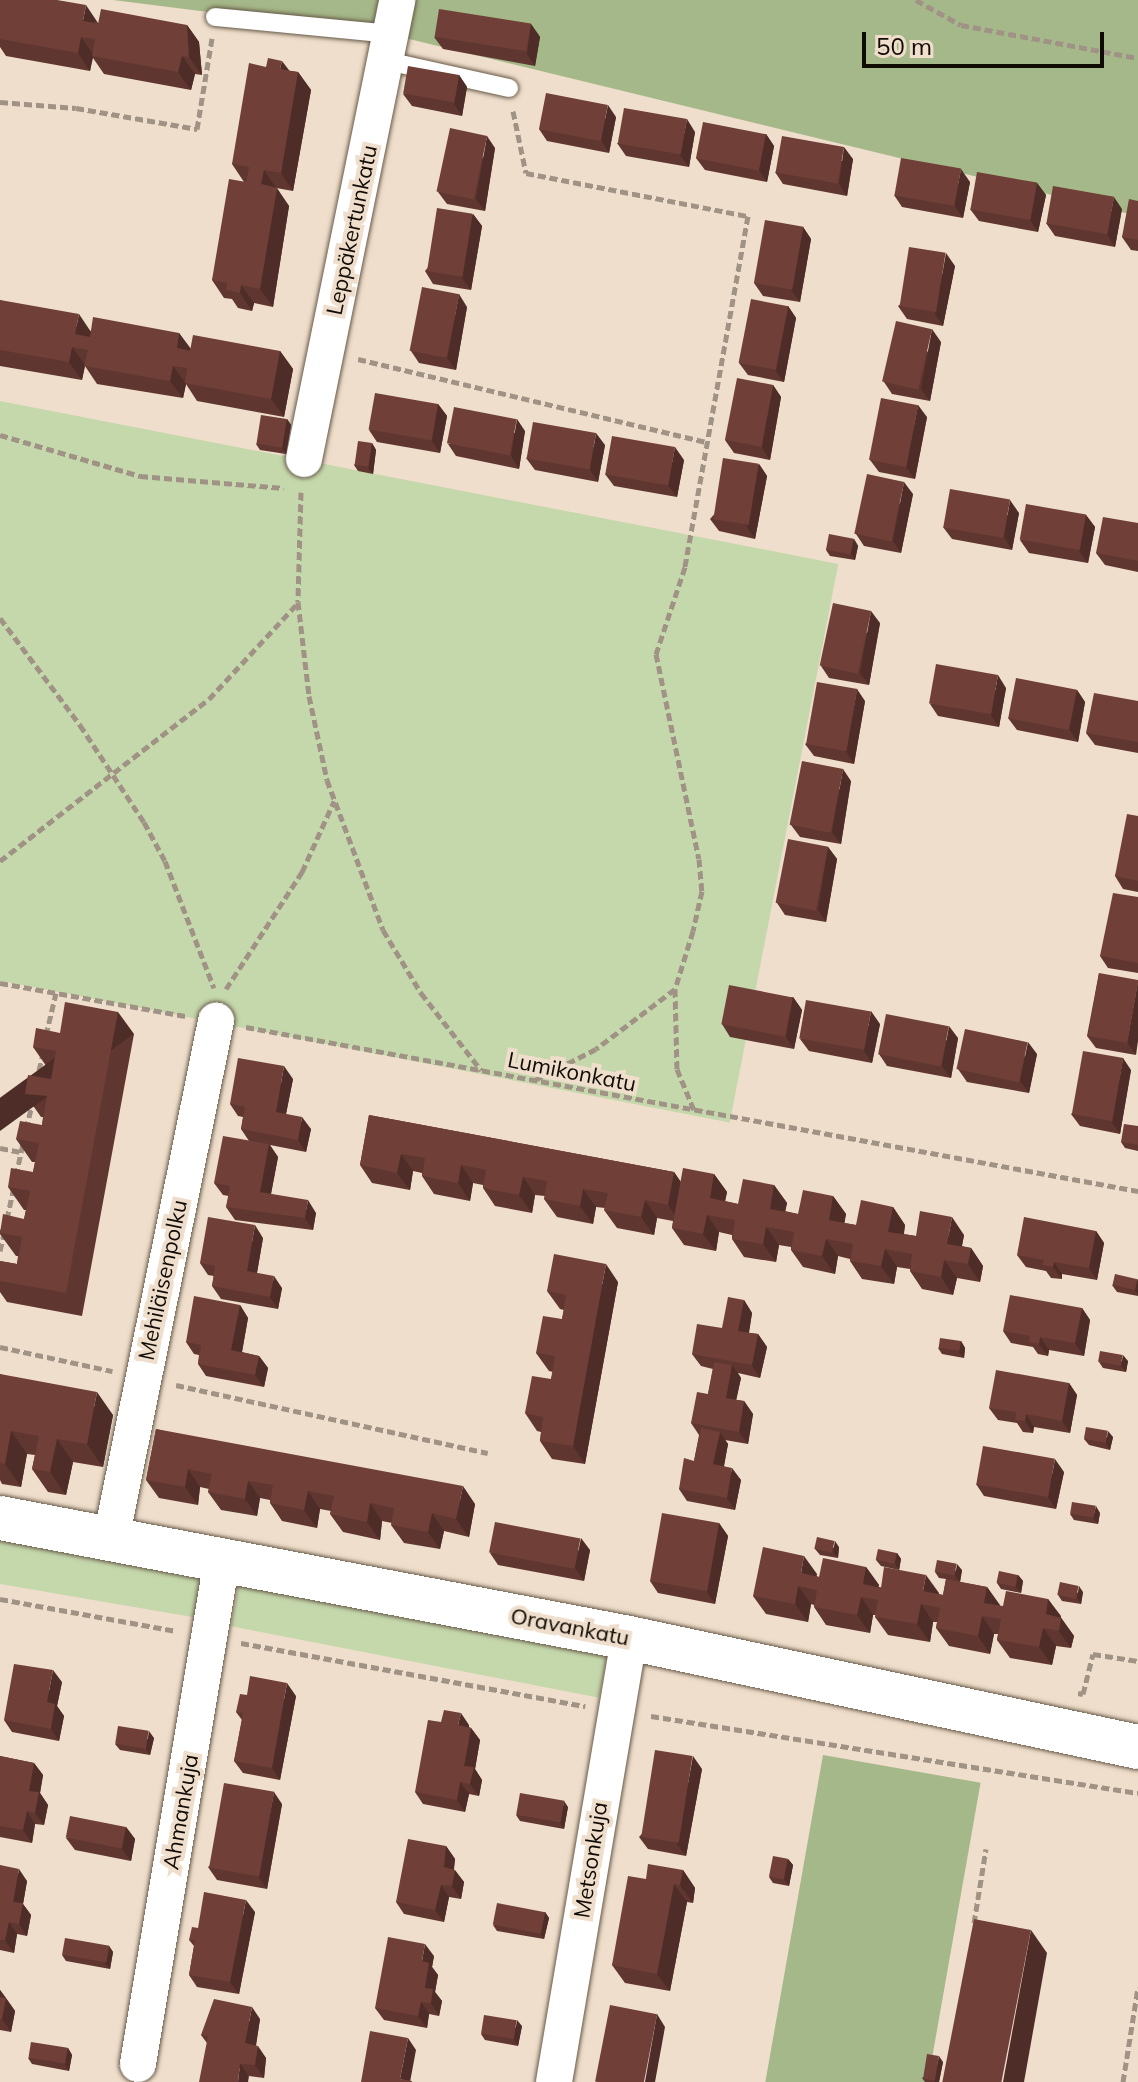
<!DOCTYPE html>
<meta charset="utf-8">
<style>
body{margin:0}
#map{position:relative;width:1138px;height:2082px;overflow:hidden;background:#efdecb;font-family:Mulish,sans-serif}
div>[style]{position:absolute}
.green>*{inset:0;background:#c5d8ac;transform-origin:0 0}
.forest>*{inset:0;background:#a5b889;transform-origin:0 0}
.path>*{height:5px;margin-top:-2.5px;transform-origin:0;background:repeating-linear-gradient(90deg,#a09385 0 8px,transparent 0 12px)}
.roads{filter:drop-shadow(0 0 2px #675948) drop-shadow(0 0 2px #675948)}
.lane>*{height:18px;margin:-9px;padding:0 9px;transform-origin:9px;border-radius:9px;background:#fff}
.street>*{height:36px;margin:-18px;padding:0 18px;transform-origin:18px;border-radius:18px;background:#fff}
.secondary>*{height:44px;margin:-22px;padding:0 22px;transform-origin:22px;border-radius:22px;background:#fff}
.wall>*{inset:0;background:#5f3630}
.shaded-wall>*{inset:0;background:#4e2c27;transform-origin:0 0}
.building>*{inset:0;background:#6f3f38;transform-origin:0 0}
span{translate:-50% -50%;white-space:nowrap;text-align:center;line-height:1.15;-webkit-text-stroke:8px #efdecb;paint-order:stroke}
.street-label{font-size:22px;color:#100b05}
.scale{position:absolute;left:862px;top:32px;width:242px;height:36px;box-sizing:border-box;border:4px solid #100b05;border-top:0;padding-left:10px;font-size:24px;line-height:28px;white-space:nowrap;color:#100b05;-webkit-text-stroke:6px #efdecb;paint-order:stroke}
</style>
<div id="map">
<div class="green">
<i style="left:0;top:401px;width:854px;height:569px;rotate:11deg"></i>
<i style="clip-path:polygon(0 1539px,207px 1580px,198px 1618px,0 1584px)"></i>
<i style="left:239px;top:1585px;width:375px;height:42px;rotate:11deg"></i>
</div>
<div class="forest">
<i style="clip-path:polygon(113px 0,384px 0,377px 33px)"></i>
<i style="clip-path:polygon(397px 0,1138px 0,1138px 216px,405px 38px)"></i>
<i style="left:823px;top:1755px;width:160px;height:332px;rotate:10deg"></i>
</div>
<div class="path">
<i style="left:916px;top:0;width:51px;rotate:29.1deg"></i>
<i style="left:961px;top:25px;width:180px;rotate:10.6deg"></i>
<i style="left:0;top:102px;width:76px;rotate:4.5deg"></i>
<i style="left:76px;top:108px;width:123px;rotate:9.8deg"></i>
<i style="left:197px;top:129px;width:92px;rotate:-80.6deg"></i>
<i style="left:513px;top:111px;width:63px;rotate:78.2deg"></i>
<i style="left:526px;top:173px;width:226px;rotate:11deg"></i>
<i style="left:748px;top:216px;width:357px;rotate:100.2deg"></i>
<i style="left:685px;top:567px;width:92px;rotate:108.4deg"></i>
<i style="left:656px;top:654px;width:209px;rotate:78.2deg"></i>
<i style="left:699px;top:859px;width:32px;rotate:85deg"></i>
<i style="left:702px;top:891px;width:41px;rotate:102.7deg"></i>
<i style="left:693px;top:931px;width:61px;rotate:107.2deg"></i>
<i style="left:675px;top:989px;width:99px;rotate:142.8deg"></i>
<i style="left:596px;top:1049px;width:71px;rotate:153.1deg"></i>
<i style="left:358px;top:359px;width:359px;rotate:13.4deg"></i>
<i style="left:0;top:435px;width:146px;rotate:16.3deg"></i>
<i style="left:140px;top:476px;width:144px;rotate:4.8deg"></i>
<i style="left:301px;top:492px;width:110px;rotate:91.6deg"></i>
<i style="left:298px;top:602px;width:95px;rotate:83.3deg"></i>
<i style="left:309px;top:696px;width:86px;rotate:77.9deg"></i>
<i style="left:327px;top:780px;width:160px;rotate:69.5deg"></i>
<i style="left:383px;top:930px;width:74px;rotate:58.9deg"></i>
<i style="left:421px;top:993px;width:98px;rotate:52.1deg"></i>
<i style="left:0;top:618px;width:134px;rotate:53.2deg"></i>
<i style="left:80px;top:725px;width:116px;rotate:56.6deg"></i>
<i style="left:144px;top:822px;width:44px;rotate:61.7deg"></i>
<i style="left:165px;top:861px;width:136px;rotate:68.9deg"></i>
<i style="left:0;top:861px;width:264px;rotate:-37.8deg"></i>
<i style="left:209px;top:699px;width:131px;rotate:-47.2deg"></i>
<i style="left:0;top:983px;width:188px;rotate:10.1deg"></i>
<i style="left:226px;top:989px;width:140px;rotate:-57deg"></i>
<i style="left:302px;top:872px;width:78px;rotate:-65.7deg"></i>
<i style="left:675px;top:989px;width:80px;rotate:88.6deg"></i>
<i style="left:677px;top:1069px;width:44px;rotate:67.5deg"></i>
<i style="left:246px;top:1027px;width:907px;rotate:10.42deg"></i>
<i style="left:46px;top:1035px;width:43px;rotate:-76.6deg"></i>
<i style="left:36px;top:1082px;width:30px;rotate:-76deg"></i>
<i style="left:26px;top:1129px;width:30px;rotate:-76deg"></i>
<i style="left:0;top:1148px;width:21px;rotate:11deg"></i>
<i style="left:16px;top:1176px;width:34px;rotate:-78deg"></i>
<i style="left:7px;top:1219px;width:30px;rotate:-78deg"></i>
<i style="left:0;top:1251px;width:18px;rotate:-77deg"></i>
<i style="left:0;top:1347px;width:115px;rotate:12.1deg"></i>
<i style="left:176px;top:1385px;width:319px;rotate:12.3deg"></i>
<i style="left:0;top:1599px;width:179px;rotate:10.3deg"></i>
<i style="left:241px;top:1643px;width:350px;rotate:10.4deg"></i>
<i style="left:1078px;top:1693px;width:5px;rotate:11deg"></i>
<i style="left:1083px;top:1694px;width:41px;rotate:-76deg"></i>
<i style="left:1093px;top:1654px;width:46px;rotate:8.8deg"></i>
<i style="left:651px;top:1716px;width:493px;rotate:9deg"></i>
<i style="left:974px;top:1923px;width:75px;rotate:-80.8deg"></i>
<i style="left:1123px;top:2082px;width:96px;rotate:-81deg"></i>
</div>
<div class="roads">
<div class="lane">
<i style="left:215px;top:17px;width:176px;rotate:5.5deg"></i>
<i style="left:387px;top:61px;width:125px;rotate:12.5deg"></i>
</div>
<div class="street">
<i style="left:304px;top:459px;width:468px;rotate:-78.5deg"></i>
<i style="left:111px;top:1539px;width:529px;rotate:-78.54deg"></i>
<i style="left:138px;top:2064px;width:511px;rotate:-80.54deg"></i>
<i style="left:554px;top:2082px;width:450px;rotate:-80.4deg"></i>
</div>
<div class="secondary">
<i style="left:0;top:1518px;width:640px;rotate:10.8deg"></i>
<i style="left:629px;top:1638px;width:521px;rotate:12.09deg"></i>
</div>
</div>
<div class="wall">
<i style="clip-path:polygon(0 0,98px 23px,187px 25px,199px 42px,202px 75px,195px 74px,191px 90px,104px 74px,93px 58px,90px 71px,6px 56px,0 47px)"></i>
<i style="clip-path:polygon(531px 24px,540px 37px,535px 66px,443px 49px,434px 37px)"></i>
<i style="clip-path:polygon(289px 71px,298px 72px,311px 90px,293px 191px,276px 188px,289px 206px,273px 307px,254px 303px,252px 311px,238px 308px,232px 299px,224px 298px,212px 280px,244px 182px,232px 164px)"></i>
<i style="clip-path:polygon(459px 75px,467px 87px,462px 116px,412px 106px,403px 94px)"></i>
<i style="clip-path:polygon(616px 117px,609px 153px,547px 141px,539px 129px)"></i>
<i style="clip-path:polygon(695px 132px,689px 167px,626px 156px,617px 143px)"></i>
<i style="clip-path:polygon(766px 134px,774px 146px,767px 182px,705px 170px,696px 158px)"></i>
<i style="clip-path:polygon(495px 148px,485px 211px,447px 204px,438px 192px)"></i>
<i style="clip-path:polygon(853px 159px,847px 196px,783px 184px,775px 172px)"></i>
<i style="clip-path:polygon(970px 182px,963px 218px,902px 207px,894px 195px)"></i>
<i style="clip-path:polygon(1037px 183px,1046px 195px,1038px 232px,979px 221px,970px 209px)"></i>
<i style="clip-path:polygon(1138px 201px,1138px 251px,1131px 250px,1122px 237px)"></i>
<i style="clip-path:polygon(1122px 209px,1115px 247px,1055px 236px,1046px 223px)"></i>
<i style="clip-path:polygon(473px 214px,482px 226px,471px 290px,433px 284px,425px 271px)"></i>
<i style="clip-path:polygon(803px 227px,811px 239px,800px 302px,763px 296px,754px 283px)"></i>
<i style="clip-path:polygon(955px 266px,943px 326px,907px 319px,898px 306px)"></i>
<i style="clip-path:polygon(0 300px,91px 331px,179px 333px,191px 349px,280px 351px,293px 369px,284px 417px,197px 401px,186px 384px,183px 398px,97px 384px,85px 366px,82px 380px,0 366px)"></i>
<i style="clip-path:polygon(788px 306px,796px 318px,784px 382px,748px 375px,739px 363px)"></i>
<i style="clip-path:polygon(467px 307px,456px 370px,419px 363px,411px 351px)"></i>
<i style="clip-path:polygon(941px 342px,930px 401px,892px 394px,884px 382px)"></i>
<i style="clip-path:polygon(773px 385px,781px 397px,770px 460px,734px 453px,725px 440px)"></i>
<i style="clip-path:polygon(438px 404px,447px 416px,440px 453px,377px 442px,369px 430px)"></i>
<i style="clip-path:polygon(927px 417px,915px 479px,879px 472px,870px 460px)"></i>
<i style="clip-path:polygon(287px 419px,291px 425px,286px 454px,260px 450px,256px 444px)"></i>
<i style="clip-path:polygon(525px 431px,519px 469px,456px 456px,448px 444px)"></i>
<i style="clip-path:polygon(372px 443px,376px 450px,373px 474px,358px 471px,354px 465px)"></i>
<i style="clip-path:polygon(605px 445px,598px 482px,535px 470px,526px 458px)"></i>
<i style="clip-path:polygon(684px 460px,677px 497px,614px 486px,605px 474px)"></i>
<i style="clip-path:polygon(759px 464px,767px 476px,755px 539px,719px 531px,710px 519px)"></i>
<i style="clip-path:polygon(913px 494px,901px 553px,864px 546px,856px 534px)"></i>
<i style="clip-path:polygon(1019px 513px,1012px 550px,952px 539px,943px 527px)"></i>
<i style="clip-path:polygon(1086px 515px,1095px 527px,1088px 563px,1029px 553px,1020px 540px)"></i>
<i style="clip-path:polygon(1138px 523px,1138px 572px,1105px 565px,1096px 553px)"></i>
<i style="clip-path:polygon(854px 539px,858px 546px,855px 560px,830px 556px,826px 550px)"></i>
<i style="clip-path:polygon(880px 623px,869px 685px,829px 678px,821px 666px)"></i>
<i style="clip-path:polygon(1006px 688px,999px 727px,938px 716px,930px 704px)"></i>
<i style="clip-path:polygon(1077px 690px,1085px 702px,1078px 742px,1017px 730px,1008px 718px)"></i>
<i style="clip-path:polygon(865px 701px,854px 764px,814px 756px,805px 744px)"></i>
<i style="clip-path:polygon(1138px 701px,1138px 753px,1095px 745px,1086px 733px)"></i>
<i style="clip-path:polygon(851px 781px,841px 844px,800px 837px,791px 825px)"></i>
<i style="clip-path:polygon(1138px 816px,1138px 892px,1123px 889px,1115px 876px)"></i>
<i style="clip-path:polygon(828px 847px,837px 859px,826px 922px,785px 915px,777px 903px)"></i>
<i style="clip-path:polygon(1138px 897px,1138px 973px,1108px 968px,1100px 956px)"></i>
<i style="clip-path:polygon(1099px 973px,1136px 1055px,1096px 1048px,1087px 1036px)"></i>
<i style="clip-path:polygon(793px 997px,802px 1010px,794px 1049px,730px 1037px,722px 1024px)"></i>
<i style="clip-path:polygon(880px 1024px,872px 1063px,809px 1051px,800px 1039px)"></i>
<i style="clip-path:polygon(60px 1033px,134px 1034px,82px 1316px,7px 1302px,0 1292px,0 1261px,17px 1264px,18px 1256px,16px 1256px,0 1234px,0 1230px,24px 1219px,26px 1210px,24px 1210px,8px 1187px,33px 1172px,35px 1162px,32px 1162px,16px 1139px,42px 1125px,43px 1117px,41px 1117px,25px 1094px,51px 1079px,52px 1071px,49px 1070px,33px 1047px)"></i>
<i style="clip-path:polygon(958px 1038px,951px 1078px,887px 1066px,879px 1054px)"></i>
<i style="clip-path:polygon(1037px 1054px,1029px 1093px,967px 1082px,958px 1069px)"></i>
<i style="clip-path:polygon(1131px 1070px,1120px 1134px,1080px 1126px,1071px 1114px)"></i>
<i style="clip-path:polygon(293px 1079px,286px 1114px,311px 1129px,306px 1152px,270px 1145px,278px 1157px,271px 1194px,316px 1213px,313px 1230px,235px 1220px,226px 1207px,229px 1196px,223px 1195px,214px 1183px,249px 1141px,241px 1129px,243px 1117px,238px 1116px,230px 1104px)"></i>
<i style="clip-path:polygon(369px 1115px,674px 1172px,681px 1182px,714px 1174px,727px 1192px,725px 1201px,738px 1204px,774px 1185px,787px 1203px,785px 1211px,798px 1214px,833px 1196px,846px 1214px,844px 1223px,856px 1225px,893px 1207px,905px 1225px,904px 1234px,916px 1236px,964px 1235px,962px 1246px,971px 1248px,983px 1266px,980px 1282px,957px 1278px,953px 1295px,922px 1289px,910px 1271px,910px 1269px,897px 1267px,894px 1284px,862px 1279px,850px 1261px,850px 1259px,838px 1256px,835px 1274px,803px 1267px,791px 1250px,791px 1247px,779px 1245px,776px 1262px,744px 1257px,732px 1239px,732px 1235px,719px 1232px,716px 1251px,684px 1245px,672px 1228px,673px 1221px,657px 1218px,654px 1235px,617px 1228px,604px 1210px,605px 1208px,596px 1207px,593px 1224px,557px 1217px,544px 1199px,545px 1196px,535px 1195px,532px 1213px,495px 1206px,483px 1188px,483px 1185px,473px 1183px,470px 1201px,434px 1194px,422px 1176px,422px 1173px,413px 1171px,410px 1190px,372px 1183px,360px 1165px)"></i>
<i style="clip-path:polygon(1138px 1126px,1138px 1151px,1125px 1148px,1121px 1142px)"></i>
<i style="clip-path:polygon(1096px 1231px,1104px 1243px,1097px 1280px,1062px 1274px,1062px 1279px,1051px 1278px,1046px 1271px,1026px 1267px,1017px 1255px)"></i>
<i style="clip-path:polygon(263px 1238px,257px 1273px,282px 1288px,278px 1309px,221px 1299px,212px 1286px,214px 1276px,208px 1275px,200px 1263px)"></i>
<i style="clip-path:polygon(1137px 1279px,1138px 1281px,1138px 1296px,1117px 1292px,1112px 1285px)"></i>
<i style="clip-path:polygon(618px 1282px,585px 1464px,552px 1459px,540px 1441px,541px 1432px,537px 1431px,525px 1413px,551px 1379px,553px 1372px,549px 1371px,536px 1353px,562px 1319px,564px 1310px,560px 1309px,547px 1291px)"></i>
<i style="clip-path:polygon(744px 1300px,752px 1313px,749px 1333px,758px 1334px,767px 1347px,760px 1378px,738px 1373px,741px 1378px,736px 1400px,744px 1401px,753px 1414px,748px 1444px,725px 1440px,728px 1444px,724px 1466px,741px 1480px,735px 1510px,687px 1501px,679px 1489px,694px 1461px,699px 1435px,691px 1423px,708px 1394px,713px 1369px,701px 1366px,692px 1354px,722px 1328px)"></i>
<i style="clip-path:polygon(240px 1305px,248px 1318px,242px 1352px,259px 1356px,268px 1368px,264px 1387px,206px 1376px,198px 1364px,199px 1355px,194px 1354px,186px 1342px)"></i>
<i style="clip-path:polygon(1082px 1308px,1090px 1320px,1084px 1356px,1049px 1350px,1048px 1356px,1038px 1354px,1033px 1347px,1011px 1343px,1003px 1331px)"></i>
<i style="clip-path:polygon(961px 1341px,965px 1348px,964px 1358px,942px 1354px,938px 1348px)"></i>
<i style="clip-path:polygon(1128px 1361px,1126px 1372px,1103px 1368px,1099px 1362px)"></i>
<i style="clip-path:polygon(0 1374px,113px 1415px,103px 1467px,73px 1462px,66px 1495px,48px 1492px,32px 1469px,35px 1455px,27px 1454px,21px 1487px,2px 1484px,0 1480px)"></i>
<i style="clip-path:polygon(1069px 1383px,1077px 1395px,1070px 1433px,1034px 1427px,1033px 1433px,1023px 1432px,1017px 1423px,998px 1420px,989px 1408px)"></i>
<i style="clip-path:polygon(156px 1429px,475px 1504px,469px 1537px,444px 1531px,440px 1549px,404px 1543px,391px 1525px,392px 1523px,382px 1521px,380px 1540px,343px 1532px,330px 1514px,331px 1511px,320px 1509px,317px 1528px,282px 1521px,270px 1503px,270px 1500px,260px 1498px,257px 1516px,221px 1510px,208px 1492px,209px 1489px,200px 1487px,198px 1505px,159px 1498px,146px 1480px)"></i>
<i style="clip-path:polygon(1113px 1437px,1110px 1450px,1089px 1445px,1084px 1439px)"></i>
<i style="clip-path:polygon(1064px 1472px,1056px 1509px,984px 1496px,976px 1484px)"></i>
<i style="clip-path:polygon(1100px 1513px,1098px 1524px,1074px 1520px,1070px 1514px)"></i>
<i style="clip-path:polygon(719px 1523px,728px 1536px,715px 1604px,658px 1593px,650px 1581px)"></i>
<i style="clip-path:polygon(839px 1547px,838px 1558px,820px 1555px,815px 1549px)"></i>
<i style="clip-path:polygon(590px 1550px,584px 1581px,498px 1565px,490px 1553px)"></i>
<i style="clip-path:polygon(897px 1553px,901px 1559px,899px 1570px,881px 1566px,876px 1560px)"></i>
<i style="clip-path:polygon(866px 1567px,879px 1585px,878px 1587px,939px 1593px,938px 1594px,943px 1595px,946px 1579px,939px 1578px,935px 1572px,962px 1570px,960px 1582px,987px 1587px,1000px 1606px,1003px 1606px,1048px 1599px,1074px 1636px,1071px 1648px,1056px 1646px,1052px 1665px,1010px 1658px,997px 1640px,998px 1634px,994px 1634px,990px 1654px,949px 1646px,936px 1628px,937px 1622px,933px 1622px,930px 1642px,888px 1635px,875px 1617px,876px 1615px,873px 1615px,870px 1633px,826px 1625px,814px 1607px,814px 1605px,811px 1604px,808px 1622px,766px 1614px,753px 1596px,817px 1574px,816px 1576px,819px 1577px)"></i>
<i style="clip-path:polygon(1018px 1575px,1023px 1581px,1021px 1593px,1001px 1589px,997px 1583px)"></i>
<i style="clip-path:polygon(1083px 1592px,1081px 1604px,1062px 1601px,1058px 1595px)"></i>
<i style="clip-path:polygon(62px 1682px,57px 1706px,64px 1716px,59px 1741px,12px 1732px,4px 1720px)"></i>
<i style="clip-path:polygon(296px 1696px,280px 1780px,243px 1773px,234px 1761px,242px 1720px,236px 1712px)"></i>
<i style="clip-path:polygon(469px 1725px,469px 1727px,471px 1728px,480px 1740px,475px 1769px,482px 1780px,479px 1796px,469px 1794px,465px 1812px,423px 1804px,415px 1792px)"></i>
<i style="clip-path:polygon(154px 1738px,150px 1755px,120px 1750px,115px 1744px)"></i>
<i style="clip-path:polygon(0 1756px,34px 1763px,43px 1775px,40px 1793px,48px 1805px,44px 1825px,35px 1824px,32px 1843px,0 1837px)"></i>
<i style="clip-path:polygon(702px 1769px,686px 1856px,648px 1849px,639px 1837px)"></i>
<i style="clip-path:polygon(282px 1804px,267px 1889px,217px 1880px,208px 1867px)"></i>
<i style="clip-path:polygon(568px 1807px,564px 1829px,520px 1821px,516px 1815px)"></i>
<i style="clip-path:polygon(126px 1827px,135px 1839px,131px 1861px,75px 1850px,66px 1838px)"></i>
<i style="clip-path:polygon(446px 1846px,455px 1859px,454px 1870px,464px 1882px,461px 1899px,449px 1897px,444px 1922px,404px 1914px,396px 1902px)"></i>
<i style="clip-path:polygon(788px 1859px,793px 1865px,789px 1886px,773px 1883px,769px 1877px)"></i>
<i style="clip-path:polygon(0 1865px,27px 1881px,23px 1904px,31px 1915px,27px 1936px,17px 1934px,14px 1953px,0 1950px)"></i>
<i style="clip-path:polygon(683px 1870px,695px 1888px,693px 1903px,687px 1902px,670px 1991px,625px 1983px,612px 1965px,646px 1879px)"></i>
<i style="clip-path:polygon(255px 1912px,239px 1994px,197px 1987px,189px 1975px,194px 1946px,189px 1940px,198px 1928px)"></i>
<i style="clip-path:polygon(545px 1912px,549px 1918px,544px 1939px,497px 1931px,493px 1925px)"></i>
<i style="clip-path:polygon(109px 1946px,113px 1952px,110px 1969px,66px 1961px,62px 1955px)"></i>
<i style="clip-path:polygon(434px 1956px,432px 1967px,438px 1975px,435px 1992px,442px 2001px,439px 2016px,429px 2014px,427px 2028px,384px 2020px,375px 2008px)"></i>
<i style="clip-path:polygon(0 1990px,15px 2011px,11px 2032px,0 2030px)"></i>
<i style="clip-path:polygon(260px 2019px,256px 2046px,266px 2058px,264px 2078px,249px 2076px,207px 2043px,201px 2035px)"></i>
<i style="clip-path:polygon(522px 2026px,518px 2046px,485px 2040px,481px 2034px)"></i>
<i style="clip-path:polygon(68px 2048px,72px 2055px,69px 2071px,32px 2064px,28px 2058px)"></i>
<i style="clip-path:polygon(943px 2062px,939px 2082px,925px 2082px,922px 2078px)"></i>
</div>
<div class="shaded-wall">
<i style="clip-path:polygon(86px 5px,98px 23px,83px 21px)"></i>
<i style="clip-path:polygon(531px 24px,540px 37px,535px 66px,527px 54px)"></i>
<i style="clip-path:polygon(187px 25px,199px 42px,202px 75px,189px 57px)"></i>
<i style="clip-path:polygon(81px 37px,93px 54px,90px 71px,78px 53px)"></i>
<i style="clip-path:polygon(182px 56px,195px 74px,191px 90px,178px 72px)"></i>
<i style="clip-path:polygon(282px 61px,295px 78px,280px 69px)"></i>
<i style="clip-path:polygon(298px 72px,311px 90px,293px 191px,281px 173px)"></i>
<i style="clip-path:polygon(459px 75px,467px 87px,462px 116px,454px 104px)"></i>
<i style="clip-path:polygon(608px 105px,616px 117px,609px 153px,601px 140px)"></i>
<i style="clip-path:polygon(687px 119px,695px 132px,689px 167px,680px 155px)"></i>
<i style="clip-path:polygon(766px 134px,774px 146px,767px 182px,759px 170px)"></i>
<i style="clip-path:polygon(487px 136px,495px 148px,485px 211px,476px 199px)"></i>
<i style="clip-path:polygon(844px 147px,853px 159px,847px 196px,839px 184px)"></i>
<i style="clip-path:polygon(961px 169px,970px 182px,963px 218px,954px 205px)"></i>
<i style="clip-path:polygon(264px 170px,276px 188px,261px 184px)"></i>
<i style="clip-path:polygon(1037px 183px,1046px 195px,1038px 232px,1030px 220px)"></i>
<i style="clip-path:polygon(277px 188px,289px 206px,273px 307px,260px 289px)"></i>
<i style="clip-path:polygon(1114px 197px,1122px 209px,1115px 247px,1107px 234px)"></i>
<i style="clip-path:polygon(473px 214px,482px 226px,471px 290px,462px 278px)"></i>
<i style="clip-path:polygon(803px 227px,811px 239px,800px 302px,791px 290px)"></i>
<i style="clip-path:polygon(946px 253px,955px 266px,943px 326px,935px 314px)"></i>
<i style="clip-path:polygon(241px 285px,254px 303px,252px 311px,240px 293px)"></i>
<i style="clip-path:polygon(459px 294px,467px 307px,456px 370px,447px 358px)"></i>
<i style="clip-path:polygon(788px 306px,796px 318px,784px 382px,775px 370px)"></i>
<i style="clip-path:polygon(79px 314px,91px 332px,88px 350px,75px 334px)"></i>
<i style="clip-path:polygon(932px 329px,941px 342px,930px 401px,921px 389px)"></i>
<i style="clip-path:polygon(179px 333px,192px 351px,177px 348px)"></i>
<i style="clip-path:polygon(72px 347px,85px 365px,82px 380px,69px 362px)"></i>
<i style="clip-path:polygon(280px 351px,293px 369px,284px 417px,271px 399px)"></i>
<i style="clip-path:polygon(173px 366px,186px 384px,183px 398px,170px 381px)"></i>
<i style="clip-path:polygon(773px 385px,781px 397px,770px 460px,762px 448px)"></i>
<i style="clip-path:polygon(438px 404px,447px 416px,440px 453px,432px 441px)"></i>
<i style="clip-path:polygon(918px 405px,927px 417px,915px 479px,906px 467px)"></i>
<i style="clip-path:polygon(287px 419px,291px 425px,286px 454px,282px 448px)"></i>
<i style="clip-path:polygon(517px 419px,525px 431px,519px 469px,511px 456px)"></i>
<i style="clip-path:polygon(596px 433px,605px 445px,598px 482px,590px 470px)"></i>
<i style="clip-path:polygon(372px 443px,376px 450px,373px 474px,368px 468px)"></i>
<i style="clip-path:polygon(675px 447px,684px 460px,677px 497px,668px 485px)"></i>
<i style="clip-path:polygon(759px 464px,767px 476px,755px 539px,747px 527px)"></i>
<i style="clip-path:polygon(904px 482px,913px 494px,901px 553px,893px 541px)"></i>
<i style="clip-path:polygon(1010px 500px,1019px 513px,1012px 550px,1004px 537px)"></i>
<i style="clip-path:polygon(1086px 515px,1095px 527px,1088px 563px,1079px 551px)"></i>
<i style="clip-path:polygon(854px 539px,858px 546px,855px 560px,851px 554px)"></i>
<i style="clip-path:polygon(871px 611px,880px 623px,869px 685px,860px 673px)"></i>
<i style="clip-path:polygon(998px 675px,1006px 688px,999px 727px,991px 715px)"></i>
<i style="clip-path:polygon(857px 689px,865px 701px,854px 764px,846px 751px)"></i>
<i style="clip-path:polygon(1077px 690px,1085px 702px,1078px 742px,1069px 729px)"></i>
<i style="clip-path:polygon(843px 769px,851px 781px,841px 844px,832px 832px)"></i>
<i style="clip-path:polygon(828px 847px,837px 859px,826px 922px,818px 910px)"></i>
<i style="clip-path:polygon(1138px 981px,1138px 1041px,1136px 1055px,1127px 1042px)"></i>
<i style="clip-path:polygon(793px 997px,802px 1010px,794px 1049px,786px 1037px)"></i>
<i style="clip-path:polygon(871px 1011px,880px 1024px,872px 1063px,864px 1051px)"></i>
<i style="left:118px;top:1012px;width:27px;height:286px;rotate:54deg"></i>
<i style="clip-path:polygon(949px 1026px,958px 1038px,951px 1078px,942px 1066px)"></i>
<i style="clip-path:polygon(1028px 1042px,1037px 1054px,1029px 1093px,1020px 1081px)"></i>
<i style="clip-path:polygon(1123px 1058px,1131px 1070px,1120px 1134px,1112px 1122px)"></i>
<i style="clip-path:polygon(284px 1066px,293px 1079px,284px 1124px,276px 1112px)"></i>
<i style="clip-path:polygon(302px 1117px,311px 1129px,306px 1152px,298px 1140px)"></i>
<i style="clip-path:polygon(269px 1144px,278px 1157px,269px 1204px,260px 1192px)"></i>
<i style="clip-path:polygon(401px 1154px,413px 1171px,410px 1190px,397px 1173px)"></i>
<i style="clip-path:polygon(461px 1165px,473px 1183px,470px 1201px,458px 1183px)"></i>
<i style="clip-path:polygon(674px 1172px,686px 1190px,680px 1223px,668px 1205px)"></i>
<i style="clip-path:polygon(714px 1174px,727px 1192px,722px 1216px,710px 1198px)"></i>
<i style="clip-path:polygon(523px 1177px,535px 1195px,532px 1213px,519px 1195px)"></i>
<i style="clip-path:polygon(774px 1185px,787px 1203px,782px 1227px,770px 1209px)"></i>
<i style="clip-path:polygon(583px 1189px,596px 1207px,593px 1224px,580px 1206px)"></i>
<i style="clip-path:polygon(833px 1196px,846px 1214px,842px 1238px,829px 1220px)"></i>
<i style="clip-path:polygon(308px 1200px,316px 1213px,313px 1230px,305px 1218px)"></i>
<i style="clip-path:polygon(645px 1200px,657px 1218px,654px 1235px,641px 1217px)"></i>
<i style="clip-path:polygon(893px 1207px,905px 1225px,901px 1250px,888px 1232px)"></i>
<i style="clip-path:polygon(707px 1215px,719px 1232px,716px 1251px,703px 1234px)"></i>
<i style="clip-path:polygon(952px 1217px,964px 1235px,959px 1261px,947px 1244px)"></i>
<i style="clip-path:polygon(255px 1225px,263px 1238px,255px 1284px,247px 1271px)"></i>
<i style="clip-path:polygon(766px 1227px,779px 1245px,776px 1262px,763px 1244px)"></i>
<i style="clip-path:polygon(1096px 1231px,1104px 1243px,1097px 1280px,1089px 1268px)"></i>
<i style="clip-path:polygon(826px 1239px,838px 1256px,835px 1274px,822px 1256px)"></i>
<i style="clip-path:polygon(971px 1248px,983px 1266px,980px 1282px,968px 1264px)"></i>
<i style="clip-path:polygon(885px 1249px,897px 1267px,894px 1284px,881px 1266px)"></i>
<i style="clip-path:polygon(944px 1260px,957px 1278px,953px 1295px,941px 1277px)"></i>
<i style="clip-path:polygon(1054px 1262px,1062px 1274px,1062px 1279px,1053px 1267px)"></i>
<i style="clip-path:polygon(606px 1264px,618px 1282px,585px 1464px,573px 1446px)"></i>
<i style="clip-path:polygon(274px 1276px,282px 1288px,278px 1309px,270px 1297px)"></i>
<i style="clip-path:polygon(1137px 1279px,1138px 1281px,1138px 1295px,1135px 1290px)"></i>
<i style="clip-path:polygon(744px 1300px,752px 1313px,747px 1343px,738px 1331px)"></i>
<i style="clip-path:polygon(240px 1305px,248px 1318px,240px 1363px,231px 1350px)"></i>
<i style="clip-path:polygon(1082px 1308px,1090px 1320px,1084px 1356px,1075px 1343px)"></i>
<i style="clip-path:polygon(758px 1334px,767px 1347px,760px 1378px,752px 1365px)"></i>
<i style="clip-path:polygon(1040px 1337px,1049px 1350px,1048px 1356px,1039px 1344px)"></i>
<i style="clip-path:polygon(961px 1341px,965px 1348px,964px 1358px,959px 1352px)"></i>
<i style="clip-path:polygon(1123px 1355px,1128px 1361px,1126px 1372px,1121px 1366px)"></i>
<i style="clip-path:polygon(259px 1356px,268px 1368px,264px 1387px,255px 1375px)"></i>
<i style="clip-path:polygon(732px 1365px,741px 1378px,734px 1410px,726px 1398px)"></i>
<i style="clip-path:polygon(1069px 1383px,1077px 1395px,1070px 1433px,1062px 1421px)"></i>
<i style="clip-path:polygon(97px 1392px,113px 1415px,103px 1467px,87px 1444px)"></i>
<i style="clip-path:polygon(744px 1401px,753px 1414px,748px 1444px,739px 1432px)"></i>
<i style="clip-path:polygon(1026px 1414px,1034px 1427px,1033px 1433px,1025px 1421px)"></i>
<i style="clip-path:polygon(11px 1431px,27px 1454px,21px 1487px,5px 1464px)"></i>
<i style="clip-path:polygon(1108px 1431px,1113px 1437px,1110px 1450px,1106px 1443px)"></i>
<i style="clip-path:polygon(720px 1432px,728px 1444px,722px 1476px,713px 1464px)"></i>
<i style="clip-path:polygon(57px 1439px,73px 1462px,66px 1495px,50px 1472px)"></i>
<i style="clip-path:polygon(1055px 1459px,1064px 1472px,1056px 1509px,1048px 1497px)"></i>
<i style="clip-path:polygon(732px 1468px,741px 1480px,735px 1510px,727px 1498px)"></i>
<i style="clip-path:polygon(188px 1469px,200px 1487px,198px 1505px,185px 1487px)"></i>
<i style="clip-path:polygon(248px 1481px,260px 1498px,257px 1516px,245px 1499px)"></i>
<i style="clip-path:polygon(463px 1486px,475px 1504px,469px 1537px,456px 1519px)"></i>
<i style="clip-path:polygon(308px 1491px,320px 1509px,317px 1528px,304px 1510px)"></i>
<i style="clip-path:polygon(370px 1503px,382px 1521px,380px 1540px,367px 1522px)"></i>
<i style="clip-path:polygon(1096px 1506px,1100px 1513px,1098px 1524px,1093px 1518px)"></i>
<i style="clip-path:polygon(432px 1513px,444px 1531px,440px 1549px,428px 1532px)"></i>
<i style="clip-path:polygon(719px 1523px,728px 1536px,715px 1604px,707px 1592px)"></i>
<i style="clip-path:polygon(581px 1538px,590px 1550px,584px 1581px,575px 1568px)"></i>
<i style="clip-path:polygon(835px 1541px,839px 1547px,838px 1558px,833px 1552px)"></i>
<i style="clip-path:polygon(897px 1553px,901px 1559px,899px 1570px,895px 1563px)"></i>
<i style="clip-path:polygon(804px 1556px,817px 1574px,814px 1589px,801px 1573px)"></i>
<i style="clip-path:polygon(957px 1564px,962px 1570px,960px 1582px,955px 1576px)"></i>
<i style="clip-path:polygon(866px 1567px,879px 1585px,876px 1600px,863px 1584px)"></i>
<i style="clip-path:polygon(926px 1575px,939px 1593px,936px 1607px,923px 1591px)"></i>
<i style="clip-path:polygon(1018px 1575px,1023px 1581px,1021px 1593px,1016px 1587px)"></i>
<i style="clip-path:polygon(798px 1586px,811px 1604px,808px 1622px,795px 1604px)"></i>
<i style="clip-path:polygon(1079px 1586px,1083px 1592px,1081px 1604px,1077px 1598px)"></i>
<i style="clip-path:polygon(987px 1587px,1000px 1605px,997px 1619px,984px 1603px)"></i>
<i style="clip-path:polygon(861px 1597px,873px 1615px,870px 1633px,857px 1615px)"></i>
<i style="clip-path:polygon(1048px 1599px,1061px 1616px,1058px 1632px,1046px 1614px)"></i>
<i style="clip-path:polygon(921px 1604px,933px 1622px,930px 1642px,917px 1624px)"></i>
<i style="clip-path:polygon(982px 1616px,994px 1634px,990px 1654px,978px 1636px)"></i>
<i style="clip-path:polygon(1061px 1618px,1074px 1636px,1071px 1648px,1059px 1631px)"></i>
<i style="clip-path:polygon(1043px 1628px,1056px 1646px,1052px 1665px,1039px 1647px)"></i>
<i style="clip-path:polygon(53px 1670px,62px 1682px,57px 1706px,64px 1716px,59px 1741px,51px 1729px,47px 1702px)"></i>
<i style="clip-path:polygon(287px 1683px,296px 1696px,280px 1780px,272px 1768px)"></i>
<i style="clip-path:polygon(461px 1713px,469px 1725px,467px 1738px,458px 1725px)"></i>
<i style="clip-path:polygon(471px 1728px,480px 1740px,475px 1769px,482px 1780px,479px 1796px,470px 1784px,464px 1766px)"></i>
<i style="clip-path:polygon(149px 1731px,154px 1738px,150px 1755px,146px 1749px)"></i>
<i style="clip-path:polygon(693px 1756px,702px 1769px,686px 1856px,677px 1844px)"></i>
<i style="clip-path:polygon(34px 1763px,43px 1775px,40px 1793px,48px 1805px,44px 1825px,35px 1813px,29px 1791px)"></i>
<i style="clip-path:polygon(460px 1782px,469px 1794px,465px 1812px,457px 1800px)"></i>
<i style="clip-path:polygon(274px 1792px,282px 1804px,267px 1889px,258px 1876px)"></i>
<i style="clip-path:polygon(564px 1801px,568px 1807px,564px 1829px,560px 1823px)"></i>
<i style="clip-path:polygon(27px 1811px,35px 1824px,32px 1843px,23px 1830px)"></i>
<i style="clip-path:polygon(126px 1827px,135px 1839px,131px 1861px,122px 1849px)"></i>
<i style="clip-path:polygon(446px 1846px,455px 1859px,452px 1880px,444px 1867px)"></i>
<i style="clip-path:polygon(788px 1859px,793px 1865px,789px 1886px,784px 1879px)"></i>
<i style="clip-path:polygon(19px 1869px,27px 1881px,23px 1904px,31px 1915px,27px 1936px,19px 1924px,13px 1902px)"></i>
<i style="clip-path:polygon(455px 1870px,464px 1882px,461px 1899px,452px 1886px)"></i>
<i style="clip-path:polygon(683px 1870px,695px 1888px,693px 1903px,680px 1885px)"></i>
<i style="clip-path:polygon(674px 1884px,687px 1902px,670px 1991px,657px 1974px)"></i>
<i style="clip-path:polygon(441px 1885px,449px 1897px,444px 1922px,435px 1910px)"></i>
<i style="clip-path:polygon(246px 1900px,255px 1912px,239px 1994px,230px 1982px)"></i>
<i style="clip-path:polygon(545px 1912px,549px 1918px,544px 1939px,540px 1933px)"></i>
<i style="clip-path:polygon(9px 1922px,17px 1934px,14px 1953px,5px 1940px)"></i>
<i style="clip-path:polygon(1031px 1930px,1047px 1953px,1024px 2082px,1003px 2082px)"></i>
<i style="clip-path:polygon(425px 1944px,434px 1956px,432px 1967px,438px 1975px,435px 1992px,442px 2001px,439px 2016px,431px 2003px,425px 1988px,422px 1961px)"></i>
<i style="clip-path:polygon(109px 1946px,113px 1952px,110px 1969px,105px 1963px)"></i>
<i style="clip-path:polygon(0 1990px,6px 1998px,0 2002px)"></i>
<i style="clip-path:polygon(6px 1998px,15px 2011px,11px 2032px,2px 2019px)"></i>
<i style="clip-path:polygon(421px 2002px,429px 2014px,427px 2028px,418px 2016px)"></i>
<i style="clip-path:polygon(252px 2007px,260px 2019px,254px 2056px,245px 2043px)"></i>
<i style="clip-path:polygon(657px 2014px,665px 2027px,655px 2082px,645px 2082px)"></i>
<i style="clip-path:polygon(517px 2020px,522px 2026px,518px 2046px,514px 2039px)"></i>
<i style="clip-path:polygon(408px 2038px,416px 2050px,410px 2082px,400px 2079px)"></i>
<i style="clip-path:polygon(258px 2046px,266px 2058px,264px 2078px,255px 2065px)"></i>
<i style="clip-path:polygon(68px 2048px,72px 2055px,69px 2071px,65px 2065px)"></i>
<i style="clip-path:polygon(939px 2056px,943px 2062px,939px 2082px,935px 2082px,934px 2080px)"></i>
<i style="clip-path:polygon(240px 2064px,249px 2076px,248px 2082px,238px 2082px)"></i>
</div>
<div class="building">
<i style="clip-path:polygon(0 0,57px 0,86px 5px,83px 21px,98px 24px,101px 9px,187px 25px,189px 57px,182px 56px,178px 72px,92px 56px,95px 39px,81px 37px,78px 53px,0 39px)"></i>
<i style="left:439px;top:9px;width:93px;height:28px;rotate:9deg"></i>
<i style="clip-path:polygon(268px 58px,282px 61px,280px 69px,298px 72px,281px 173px,264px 170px,261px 184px,277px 188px,260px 289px,241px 285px,240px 293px,226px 290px,227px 283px,212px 280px,229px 179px,246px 182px,249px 167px,232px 164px,249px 63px,266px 67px)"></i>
<i style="left:408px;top:66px;width:52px;height:28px;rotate:10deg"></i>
<i style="left:546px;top:93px;width:63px;height:37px;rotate:11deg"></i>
<i style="left:624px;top:108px;width:64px;height:36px;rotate:10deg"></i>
<i style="left:703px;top:122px;width:64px;height:37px;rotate:11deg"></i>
<i style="left:450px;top:128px;width:38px;height:65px;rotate:12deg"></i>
<i style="left:782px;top:136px;width:63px;height:37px;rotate:10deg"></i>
<i style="left:901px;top:158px;width:61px;height:38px;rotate:10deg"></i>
<i style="left:977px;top:172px;width:61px;height:38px;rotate:10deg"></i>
<i style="left:1053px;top:186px;width:62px;height:38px;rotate:10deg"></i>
<i style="clip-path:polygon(1129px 199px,1138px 201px,1138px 240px,1122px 237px)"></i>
<i style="left:437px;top:208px;width:36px;height:64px;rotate:9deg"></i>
<i style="left:765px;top:220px;width:39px;height:64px;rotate:10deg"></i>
<i style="left:909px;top:247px;width:37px;height:60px;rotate:9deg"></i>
<i style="left:422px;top:287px;width:38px;height:65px;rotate:11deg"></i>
<i style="left:751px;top:299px;width:38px;height:65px;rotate:11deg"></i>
<i style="clip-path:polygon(0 300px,79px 314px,75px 334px,90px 337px,93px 317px,179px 333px,177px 348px,190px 351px,193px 335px,280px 351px,271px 399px,185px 383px,187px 368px,173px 366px,170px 381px,84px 366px,88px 350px,72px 347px,69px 362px,0 350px)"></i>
<i style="left:896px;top:321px;width:37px;height:62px;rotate:13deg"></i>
<i style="left:737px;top:378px;width:37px;height:63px;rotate:11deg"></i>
<i style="left:375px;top:393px;width:64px;height:37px;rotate:10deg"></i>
<i style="left:881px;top:398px;width:38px;height:63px;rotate:11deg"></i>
<i style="left:454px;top:407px;width:64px;height:37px;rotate:11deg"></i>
<i style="left:261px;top:415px;width:26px;height:29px;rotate:9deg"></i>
<i style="left:533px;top:422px;width:64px;height:37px;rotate:10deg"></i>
<i style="left:612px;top:436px;width:64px;height:39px;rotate:10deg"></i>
<i style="left:358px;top:441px;width:14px;height:24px;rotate:8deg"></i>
<i style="left:723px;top:458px;width:36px;height:62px;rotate:9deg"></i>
<i style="left:867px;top:474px;width:38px;height:61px;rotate:12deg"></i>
<i style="left:950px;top:489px;width:61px;height:39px;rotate:10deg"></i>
<i style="left:1026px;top:504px;width:61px;height:36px;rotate:10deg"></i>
<i style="clip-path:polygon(1103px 517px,1138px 523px,1138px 561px,1096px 553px)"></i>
<i style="left:829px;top:534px;width:25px;height:16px;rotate:11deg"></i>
<i style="left:833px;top:603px;width:39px;height:64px;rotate:12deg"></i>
<i style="left:936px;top:664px;width:63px;height:40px;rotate:10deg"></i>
<i style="left:1016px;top:678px;width:62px;height:41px;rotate:11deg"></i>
<i style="left:817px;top:682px;width:41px;height:63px;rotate:10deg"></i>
<i style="clip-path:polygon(1094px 693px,1138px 701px,1138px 742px,1086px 733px)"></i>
<i style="left:802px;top:761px;width:42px;height:65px;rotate:11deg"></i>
<i style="clip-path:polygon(1127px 814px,1138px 816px,1138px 881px,1115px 876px)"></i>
<i style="left:788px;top:839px;width:41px;height:65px;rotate:11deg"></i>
<i style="clip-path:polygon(1113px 893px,1138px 897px,1138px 963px,1100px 956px)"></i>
<i style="left:1099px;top:973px;width:40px;height:64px;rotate:10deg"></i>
<i style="left:729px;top:985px;width:65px;height:40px;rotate:11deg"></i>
<i style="left:806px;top:1000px;width:66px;height:39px;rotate:10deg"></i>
<i style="clip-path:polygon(65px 1002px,118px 1012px,66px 1293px,0 1281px,0 1261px,17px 1264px,22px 1237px,0 1233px,3px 1214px,24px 1219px,30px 1191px,8px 1187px,11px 1168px,33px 1172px,39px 1143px,16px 1139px,20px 1121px,42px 1125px,47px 1096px,25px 1094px,28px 1075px,51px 1079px,56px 1051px,33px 1047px,36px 1028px,60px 1033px)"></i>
<i style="left:886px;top:1014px;width:64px;height:41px;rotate:11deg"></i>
<i style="left:965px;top:1029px;width:64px;height:41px;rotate:12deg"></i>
<i style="left:1083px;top:1051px;width:41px;height:64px;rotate:10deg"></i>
<i style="clip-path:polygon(238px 1058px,284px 1066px,276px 1112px,302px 1117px,298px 1140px,241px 1129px,245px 1107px,230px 1104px)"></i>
<i style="clip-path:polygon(369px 1115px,674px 1172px,668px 1205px,645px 1200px,641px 1217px,604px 1210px,608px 1193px,583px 1189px,580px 1206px,544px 1199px,547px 1181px,523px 1177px,519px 1195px,483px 1188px,486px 1170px,461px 1165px,458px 1183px,422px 1176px,425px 1158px,401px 1154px,397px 1173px,360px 1165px)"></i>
<i style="clip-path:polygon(1124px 1124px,1138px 1126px,1138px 1145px,1121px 1142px)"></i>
<i style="clip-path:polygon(223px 1136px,269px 1144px,260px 1192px,308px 1200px,305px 1218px,226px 1207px,230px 1186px,214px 1183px)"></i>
<i style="clip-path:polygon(683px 1168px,714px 1174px,710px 1198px,738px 1204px,743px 1179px,774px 1185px,770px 1209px,798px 1214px,803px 1190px,833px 1196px,829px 1220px,856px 1225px,861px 1200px,893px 1207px,888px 1232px,916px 1236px,920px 1211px,952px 1217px,947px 1244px,971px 1248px,968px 1264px,944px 1260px,941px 1277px,910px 1271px,912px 1254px,885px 1249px,881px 1266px,850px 1261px,853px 1244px,826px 1239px,822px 1256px,791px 1250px,794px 1232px,766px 1227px,763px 1244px,732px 1239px,735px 1220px,707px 1215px,703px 1234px,672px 1228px)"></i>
<i style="clip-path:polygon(208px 1217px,255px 1225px,247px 1271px,274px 1276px,270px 1297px,212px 1286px,215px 1266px,200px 1263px)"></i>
<i style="clip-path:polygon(1024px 1217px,1096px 1231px,1089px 1268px,1054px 1262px,1053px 1267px,1042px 1265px,1044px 1260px,1017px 1255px)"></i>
<i style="clip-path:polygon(554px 1254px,606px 1264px,573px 1446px,540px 1441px,543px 1417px,525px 1413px,532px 1376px,551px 1379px,555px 1356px,536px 1353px,543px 1316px,562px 1319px,566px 1295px,547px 1291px)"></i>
<i style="left:1115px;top:1274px;width:23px;height:11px;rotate:13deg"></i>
<i style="clip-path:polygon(1010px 1295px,1082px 1308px,1075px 1343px,1040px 1337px,1039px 1344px,1029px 1342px,1030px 1336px,1003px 1331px)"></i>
<i style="clip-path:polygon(194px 1296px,240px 1305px,231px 1350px,259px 1356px,255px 1375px,198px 1364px,201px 1345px,186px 1342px)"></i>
<i style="clip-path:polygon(728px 1297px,744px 1300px,738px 1331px,758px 1334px,752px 1365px,692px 1354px,697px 1324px,722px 1328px)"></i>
<i style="left:940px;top:1338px;width:21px;height:10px;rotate:8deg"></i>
<i style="left:1100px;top:1351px;width:23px;height:11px;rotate:10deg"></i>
<i style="clip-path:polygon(714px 1362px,732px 1365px,726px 1398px,744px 1401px,739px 1432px,691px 1423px,697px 1392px,708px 1394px)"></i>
<i style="clip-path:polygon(996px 1370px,1069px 1383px,1062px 1421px,1026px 1414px,1025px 1421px,1015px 1420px,1016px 1412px,989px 1408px)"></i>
<i style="clip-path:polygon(0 1374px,97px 1392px,87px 1444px,57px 1439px,50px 1472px,32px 1469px,39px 1436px,11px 1431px,5px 1464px,0 1463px)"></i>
<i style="left:1086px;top:1427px;width:22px;height:12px;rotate:10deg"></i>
<i style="clip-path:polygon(701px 1428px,720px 1432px,713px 1464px,732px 1468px,727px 1498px,679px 1489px,684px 1458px,694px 1461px)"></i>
<i style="clip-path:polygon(156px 1429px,463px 1486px,456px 1519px,432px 1513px,428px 1532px,391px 1525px,394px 1508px,370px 1503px,367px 1522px,330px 1514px,334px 1496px,308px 1491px,304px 1510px,270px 1503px,273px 1485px,248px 1481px,245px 1499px,208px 1492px,212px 1474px,188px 1469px,185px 1487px,146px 1480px)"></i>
<i style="left:983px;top:1446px;width:73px;height:39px;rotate:10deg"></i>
<i style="left:1072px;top:1502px;width:24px;height:12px;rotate:9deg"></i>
<i style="left:662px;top:1513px;width:58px;height:69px;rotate:10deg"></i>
<i style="left:495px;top:1522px;width:87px;height:31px;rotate:11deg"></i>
<i style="left:817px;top:1537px;width:18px;height:12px;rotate:13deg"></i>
<i style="clip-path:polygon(763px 1547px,804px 1556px,801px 1573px,819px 1577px,823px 1558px,866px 1567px,863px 1584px,881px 1588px,884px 1567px,926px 1575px,923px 1591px,943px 1595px,946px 1579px,987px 1587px,984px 1603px,1003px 1606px,1006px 1591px,1048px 1599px,1046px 1614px,1061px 1618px,1059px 1631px,1043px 1628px,1039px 1647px,997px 1640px,1001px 1619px,982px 1616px,978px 1636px,936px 1628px,940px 1608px,921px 1604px,917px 1624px,875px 1617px,878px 1600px,861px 1597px,857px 1615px,814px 1607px,817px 1590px,798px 1586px,795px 1604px,753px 1596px)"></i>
<i style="left:878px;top:1549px;width:19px;height:11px;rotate:12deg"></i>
<i style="left:937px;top:1560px;width:20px;height:12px;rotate:11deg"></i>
<i style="left:999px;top:1571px;width:19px;height:12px;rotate:12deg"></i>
<i style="left:1060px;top:1582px;width:19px;height:13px;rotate:12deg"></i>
<i style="clip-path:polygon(14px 1664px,53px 1670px,47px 1702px,55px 1704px,51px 1729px,4px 1720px)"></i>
<i style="clip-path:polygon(250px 1676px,287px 1683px,272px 1768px,234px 1761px,243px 1713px,236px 1712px,240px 1694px,247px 1695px)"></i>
<i style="clip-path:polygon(444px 1710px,461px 1713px,458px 1725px,471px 1728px,464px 1766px,474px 1767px,470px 1784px,460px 1782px,457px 1800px,415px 1792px,428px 1720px,441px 1722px)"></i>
<i style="left:118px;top:1726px;width:31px;height:18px;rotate:9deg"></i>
<i style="left:655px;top:1750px;width:38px;height:88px;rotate:9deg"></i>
<i style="clip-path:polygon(0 1756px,34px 1763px,29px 1791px,39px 1792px,35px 1813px,27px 1811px,23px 1830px,0 1826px)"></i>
<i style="left:224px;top:1783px;width:51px;height:86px;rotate:10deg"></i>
<i style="left:520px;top:1793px;width:45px;height:22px;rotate:10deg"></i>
<i style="left:70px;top:1816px;width:57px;height:22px;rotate:11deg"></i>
<i style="clip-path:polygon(408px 1839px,446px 1846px,444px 1867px,455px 1870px,452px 1886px,441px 1885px,435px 1910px,396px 1902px)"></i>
<i style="left:773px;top:1856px;width:15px;height:21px;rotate:11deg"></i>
<i style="clip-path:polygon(648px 1864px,683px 1870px,680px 1885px,674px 1884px,657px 1974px,612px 1965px,628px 1876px,646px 1879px)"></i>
<i style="clip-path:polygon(0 1865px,19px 1869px,13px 1902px,23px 1903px,19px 1924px,9px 1922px,5px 1940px,0 1940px)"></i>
<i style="clip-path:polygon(204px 1892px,246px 1900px,230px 1982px,189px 1975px,195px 1940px,189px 1940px,192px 1927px,198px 1928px)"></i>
<i style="left:497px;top:1903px;width:49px;height:22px;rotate:11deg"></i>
<i style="left:974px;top:1919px;width:58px;height:166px;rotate:11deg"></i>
<i style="clip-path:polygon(388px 1937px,425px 1944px,422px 1961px,429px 1963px,425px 1988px,433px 1989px,431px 2003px,421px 2002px,418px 2016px,375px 2008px)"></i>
<i style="left:65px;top:1938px;width:45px;height:17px;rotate:10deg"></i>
<i style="clip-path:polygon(0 1997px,6px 1998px,2px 2019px,0 2019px)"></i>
<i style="clip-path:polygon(214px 1999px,252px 2007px,245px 2043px,258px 2046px,255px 2065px,240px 2064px,238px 2082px,199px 2082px,208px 2036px,201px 2035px)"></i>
<i style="left:610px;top:2005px;width:48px;height:78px;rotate:11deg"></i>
<i style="left:484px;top:2015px;width:33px;height:19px;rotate:9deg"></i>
<i style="clip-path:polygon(370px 2031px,408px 2038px,400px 2079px,412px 2081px,412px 2082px,361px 2082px)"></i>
<i style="left:31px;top:2042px;width:37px;height:16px;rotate:9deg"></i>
<i style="left:927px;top:2054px;width:12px;height:25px;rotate:9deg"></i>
</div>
<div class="street-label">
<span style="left:352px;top:230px;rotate:-78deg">Leppäkertunkatu</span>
<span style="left:572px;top:1072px;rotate:11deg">Lumikonkatu</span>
<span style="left:163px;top:1280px;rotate:-78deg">Mehiläisenpolku</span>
<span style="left:570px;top:1627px;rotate:11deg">Oravankatu</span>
<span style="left:181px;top:1812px;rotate:-80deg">Ahmankuja</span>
<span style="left:591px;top:1860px;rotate:-81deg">Metsonkuja</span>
</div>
<div class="scale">50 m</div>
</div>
